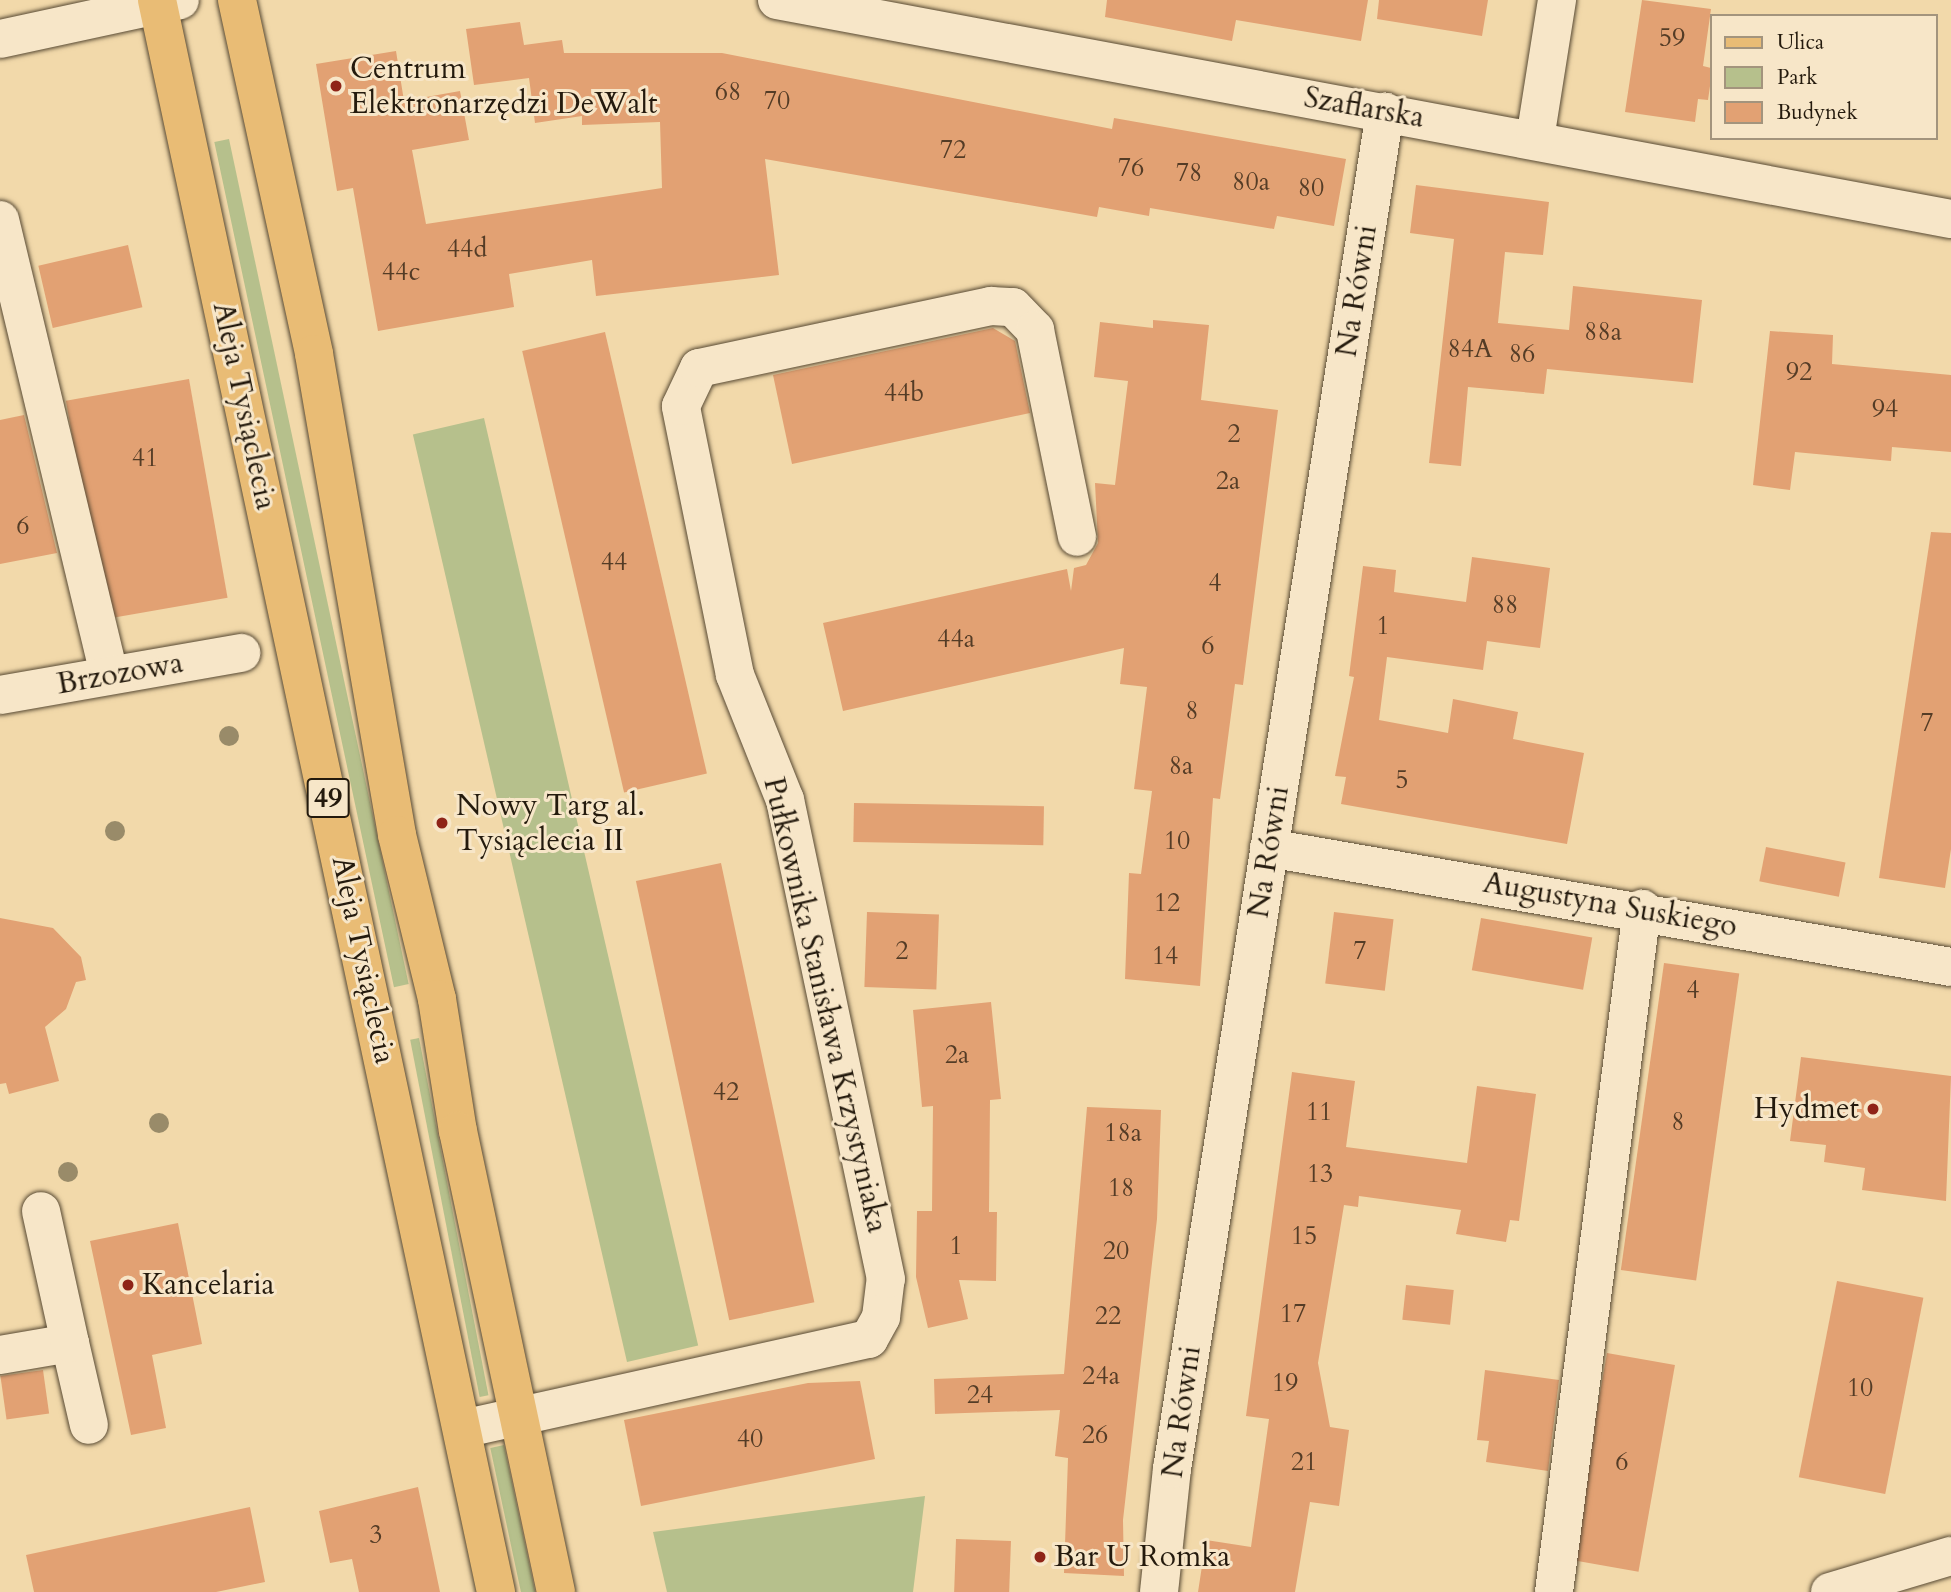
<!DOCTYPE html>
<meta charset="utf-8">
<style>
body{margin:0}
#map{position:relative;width:1951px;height:1592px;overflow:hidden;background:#f2d9aa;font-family:Cardo,serif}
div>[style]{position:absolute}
.green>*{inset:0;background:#b6c08c;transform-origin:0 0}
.building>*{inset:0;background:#e2a173;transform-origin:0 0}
.roads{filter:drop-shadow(0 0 2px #584a34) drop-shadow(0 0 2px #584a34)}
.minor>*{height:38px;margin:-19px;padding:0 19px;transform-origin:19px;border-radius:19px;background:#f7e6c8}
.major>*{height:38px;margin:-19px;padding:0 19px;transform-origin:19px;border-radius:19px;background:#e9bc75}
.trees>*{width:20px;height:20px;margin:-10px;border-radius:50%;background:#998b69}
.dots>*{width:19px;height:19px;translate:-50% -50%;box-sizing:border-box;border:4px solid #f7e6c8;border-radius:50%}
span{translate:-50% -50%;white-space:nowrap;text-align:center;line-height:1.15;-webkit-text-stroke:6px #f7e6c8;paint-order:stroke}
.number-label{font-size:26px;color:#543c26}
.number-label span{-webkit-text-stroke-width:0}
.shield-label span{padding:2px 5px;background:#f7e6c8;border:2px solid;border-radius:5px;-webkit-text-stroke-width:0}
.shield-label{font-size:28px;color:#241a0d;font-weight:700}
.poi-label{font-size:30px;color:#241a0d}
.left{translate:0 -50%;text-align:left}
.right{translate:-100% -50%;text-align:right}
.street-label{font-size:30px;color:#241a0d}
.legend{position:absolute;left:1710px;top:14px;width:228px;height:126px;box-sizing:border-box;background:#f7e6c8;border:2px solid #a3947d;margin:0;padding:9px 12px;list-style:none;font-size:21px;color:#241a0d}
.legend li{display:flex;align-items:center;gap:14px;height:35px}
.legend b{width:35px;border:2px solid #a3947d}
</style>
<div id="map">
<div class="green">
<i style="left:229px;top:139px;width:864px;height:15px;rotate:78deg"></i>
<i style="left:484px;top:418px;width:952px;height:73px;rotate:77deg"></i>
<i style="left:419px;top:1038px;width:364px;height:9px;rotate:79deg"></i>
<i style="left:504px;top:1445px;width:150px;height:14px;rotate:78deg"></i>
<i style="clip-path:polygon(925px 1496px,913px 1592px,667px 1592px,653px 1532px)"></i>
</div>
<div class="building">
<i style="clip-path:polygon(1107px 0,1368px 0,1361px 41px,1236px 20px,1232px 41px,1105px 17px)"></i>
<i style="clip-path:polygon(1379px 0,1488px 0,1482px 36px,1377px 19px)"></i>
<i style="clip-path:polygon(1642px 0,1711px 9px,1703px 66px,1711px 68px,1711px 79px,1708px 100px,1698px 99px,1695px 122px,1625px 112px)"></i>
<i style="clip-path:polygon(520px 22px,524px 45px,562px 40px,564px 53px,722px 53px,1112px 129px,1114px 118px,1346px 159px,1334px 226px,1277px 216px,1274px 229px,1150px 208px,1149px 216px,1099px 207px,1097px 217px,765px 159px,779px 275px,596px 296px,592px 260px,509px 274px,514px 307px,378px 331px,353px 188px,337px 191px,316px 64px,396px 51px,404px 101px,460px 91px,469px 140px,412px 150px,426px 224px,662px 188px,660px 122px,582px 125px,582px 116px,535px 123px,529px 78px,474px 85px,466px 29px)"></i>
<i style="clip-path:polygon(1416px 185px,1549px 202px,1543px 255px,1505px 252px,1498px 323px,1569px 330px,1573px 286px,1702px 300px,1693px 383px,1547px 369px,1544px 394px,1468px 387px,1461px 466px,1429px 463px,1454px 239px,1410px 233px)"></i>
<i style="left:128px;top:245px;width:64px;height:92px;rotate:77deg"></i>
<i style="clip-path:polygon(1153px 320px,1209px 325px,1201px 400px,1278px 410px,1243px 685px,1235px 684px,1220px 799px,1213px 798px,1200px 986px,1125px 979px,1129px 873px,1141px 874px,1152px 791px,1134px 789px,1147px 687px,1120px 684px,1124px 648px,843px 711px,823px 623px,1067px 569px,1071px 591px,1074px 568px,1086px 565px,1098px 543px,1095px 483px,1115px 485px,1128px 381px,1094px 377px,1100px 322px,1153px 328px)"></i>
<i style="clip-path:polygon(993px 328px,1015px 341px,1030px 413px,792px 464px,773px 375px)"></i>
<i style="clip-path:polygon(1770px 331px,1833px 335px,1832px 364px,1951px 375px,1951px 452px,1892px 447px,1891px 461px,1795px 452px,1790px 490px,1753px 485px)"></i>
<i style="left:605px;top:332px;width:453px;height:85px;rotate:77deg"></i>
<i style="left:189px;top:379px;width:222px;height:125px;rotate:80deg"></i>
<i style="clip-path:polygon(24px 415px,57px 553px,0 564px,0 420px)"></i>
<i style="clip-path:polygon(1931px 532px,1951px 533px,1951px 849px,1945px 888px,1879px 878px)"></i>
<i style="clip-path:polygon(1472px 557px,1550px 568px,1540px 648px,1487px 641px,1483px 670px,1387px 657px,1379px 720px,1448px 733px,1453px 699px,1518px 712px,1513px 739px,1584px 753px,1567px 844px,1341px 804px,1346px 777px,1335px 776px,1354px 677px,1349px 676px,1363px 566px,1396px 570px,1394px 592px,1466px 602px)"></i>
<i style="left:854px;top:803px;width:190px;height:39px;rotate:1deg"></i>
<i style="left:1766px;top:847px;width:81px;height:35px;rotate:11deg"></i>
<i style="left:721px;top:863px;width:449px;height:87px;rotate:78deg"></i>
<i style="left:867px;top:912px;width:72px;height:75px;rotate:2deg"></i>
<i style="left:1334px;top:912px;width:60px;height:72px;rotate:7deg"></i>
<i style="clip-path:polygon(0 918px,53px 928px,81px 957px,86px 980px,76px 982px,66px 1009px,45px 1027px,59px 1081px,9px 1094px,6px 1083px,0 1084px)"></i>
<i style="left:1481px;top:918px;width:113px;height:53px;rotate:10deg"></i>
<i style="left:1664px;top:963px;width:76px;height:310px;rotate:8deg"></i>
<i style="clip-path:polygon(991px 1002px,1001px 1099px,990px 1100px,989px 1212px,997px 1212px,996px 1281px,959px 1280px,968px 1319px,928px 1328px,916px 1277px,917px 1211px,932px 1211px,933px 1106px,922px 1107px,913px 1010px)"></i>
<i style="clip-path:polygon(1801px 1057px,1951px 1076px,1946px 1201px,1862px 1190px,1865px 1168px,1824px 1162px,1826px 1145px,1790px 1141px)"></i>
<i style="clip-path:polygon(1292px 1072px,1355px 1081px,1346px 1147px,1467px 1163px,1477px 1086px,1536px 1094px,1519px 1221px,1510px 1220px,1506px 1242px,1456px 1234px,1461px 1210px,1359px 1196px,1358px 1207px,1344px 1205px,1318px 1363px,1330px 1427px,1349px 1430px,1339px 1506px,1310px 1502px,1295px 1592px,1198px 1592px,1206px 1540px,1251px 1547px,1269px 1419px,1246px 1416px)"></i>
<i style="clip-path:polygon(1087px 1107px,1161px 1110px,1157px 1219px,1123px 1520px,1124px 1576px,1064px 1573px,1068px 1458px,1055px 1456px,1060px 1410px,935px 1414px,934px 1379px,1064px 1374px)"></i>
<i style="clip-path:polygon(178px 1223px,202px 1344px,152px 1355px,166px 1428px,131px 1435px,90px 1241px)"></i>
<i style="left:1837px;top:1281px;width:88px;height:200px;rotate:11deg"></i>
<i style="left:1406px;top:1285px;width:48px;height:35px;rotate:6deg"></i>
<i style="left:1607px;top:1353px;width:69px;height:210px;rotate:10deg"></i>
<i style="left:43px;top:1370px;width:44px;height:43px;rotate:82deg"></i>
<i style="clip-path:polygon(1485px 1370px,1559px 1380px,1548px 1471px,1486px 1462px,1489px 1441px,1477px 1440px)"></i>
<i style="clip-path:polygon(860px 1381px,875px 1459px,641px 1506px,624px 1420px,808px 1383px)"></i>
<i style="clip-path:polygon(418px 1487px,440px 1592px,359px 1592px,352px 1559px,330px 1563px,319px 1511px)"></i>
<i style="clip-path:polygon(250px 1507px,265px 1582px,216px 1592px,34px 1592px,26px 1555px)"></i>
<i style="left:956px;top:1539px;width:55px;height:53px;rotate:2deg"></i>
</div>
<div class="roads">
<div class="minor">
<i style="left:777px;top:0;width:1194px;rotate:10.57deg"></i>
<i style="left:0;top:39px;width:184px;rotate:-12.2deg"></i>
<i style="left:1535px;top:139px;width:141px;rotate:-81deg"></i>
<i style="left:0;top:220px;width:468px;rotate:76.5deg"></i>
<i style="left:0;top:695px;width:245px;rotate:-9.9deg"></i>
<i style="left:1269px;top:848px;width:692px;rotate:9.9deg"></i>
<i style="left:70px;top:1343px;width:84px;rotate:77deg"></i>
<i style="left:0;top:1355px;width:71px;rotate:-9.7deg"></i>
<i style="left:70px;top:1343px;width:135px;rotate:-102.4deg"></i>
<i style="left:462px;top:1429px;width:417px;rotate:-12.5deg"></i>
<i style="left:869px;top:1339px;width:25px;rotate:-61deg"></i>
<i style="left:881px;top:1317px;width:38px;rotate:-83deg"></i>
<i style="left:886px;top:1279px;width:490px;rotate:-101.9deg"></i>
<i style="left:785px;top:800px;width:135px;rotate:-111.8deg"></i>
<i style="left:735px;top:675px;width:274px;rotate:-101.4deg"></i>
<i style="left:681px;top:406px;width:42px;rotate:-64.7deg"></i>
<i style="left:699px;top:368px;width:299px;rotate:-12deg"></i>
<i style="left:991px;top:306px;width:22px;rotate:3deg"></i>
<i style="left:1013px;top:307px;width:32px;rotate:46deg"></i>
<i style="left:1035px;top:330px;width:211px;rotate:78.5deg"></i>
<i style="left:1159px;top:1592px;width:124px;rotate:-84deg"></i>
<i style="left:1172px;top:1469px;width:1374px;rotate:-81.08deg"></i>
<i style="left:1554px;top:1592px;width:689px;rotate:-82.66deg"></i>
<i style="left:1830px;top:1592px;width:126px;rotate:-16.6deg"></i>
</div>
<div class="major">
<i style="left:157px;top:0;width:1628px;rotate:77.98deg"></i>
<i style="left:237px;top:0;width:362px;rotate:77.7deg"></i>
<i style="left:314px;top:354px;width:488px;rotate:80.2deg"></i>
<i style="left:397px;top:835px;width:169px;rotate:76.3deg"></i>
<i style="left:437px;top:999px;width:134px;rotate:81deg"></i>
<i style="left:458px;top:1131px;width:471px;rotate:78deg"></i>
</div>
</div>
<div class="trees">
<i style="left:229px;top:736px"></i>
<i style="left:115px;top:831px"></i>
<i style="left:159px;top:1123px"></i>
<i style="left:68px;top:1172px"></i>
</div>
<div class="dots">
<i style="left:336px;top:86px;background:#8f2418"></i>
<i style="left:442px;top:823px;background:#8f2418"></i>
<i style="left:1873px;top:1109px;background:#8f2418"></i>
<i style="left:128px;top:1285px;background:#8f2418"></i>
<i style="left:1040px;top:1557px;background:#8f2418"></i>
</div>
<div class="number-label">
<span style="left:1672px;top:38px">59</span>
<span style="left:728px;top:92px">68</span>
<span style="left:777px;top:101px">70</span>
<span style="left:953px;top:150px">72</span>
<span style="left:1131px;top:168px">76</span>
<span style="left:1189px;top:173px">78</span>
<span style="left:1251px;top:182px">80a</span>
<span style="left:1311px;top:188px">80</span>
<span style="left:467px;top:249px">44d</span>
<span style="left:401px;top:272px">44c</span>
<span style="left:1603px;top:332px">88a</span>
<span style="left:1470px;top:349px">84A</span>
<span style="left:1522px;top:354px">86</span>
<span style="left:1799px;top:372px">92</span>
<span style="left:904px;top:393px">44b</span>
<span style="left:1885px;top:409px">94</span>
<span style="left:1234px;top:434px">2</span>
<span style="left:145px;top:458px">41</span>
<span style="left:1228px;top:481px">2a</span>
<span style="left:23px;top:526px">6</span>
<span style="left:614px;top:562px">44</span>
<span style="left:1215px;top:583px">4</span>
<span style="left:1505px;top:605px">88</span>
<span style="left:1383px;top:626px">1</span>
<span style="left:956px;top:639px">44a</span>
<span style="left:1208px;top:646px">6</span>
<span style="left:1192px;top:711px">8</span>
<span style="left:1927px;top:723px">7</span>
<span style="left:1181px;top:766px">8a</span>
<span style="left:1402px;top:780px">5</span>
<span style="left:1177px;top:841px">10</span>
<span style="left:1167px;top:903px">12</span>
<span style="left:902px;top:951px">2</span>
<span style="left:1360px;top:951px">7</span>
<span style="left:1165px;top:956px">14</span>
<span style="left:1693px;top:990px">4</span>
<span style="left:957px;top:1055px">2a</span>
<span style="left:726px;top:1092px">42</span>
<span style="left:1319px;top:1112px">11</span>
<span style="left:1678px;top:1122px">8</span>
<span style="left:1123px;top:1133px">18a</span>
<span style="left:1320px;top:1174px">13</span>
<span style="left:1121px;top:1188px">18</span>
<span style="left:1304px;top:1236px">15</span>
<span style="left:956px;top:1246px">1</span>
<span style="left:1116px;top:1251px">20</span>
<span style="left:1293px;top:1314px">17</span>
<span style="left:1108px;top:1316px">22</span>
<span style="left:1101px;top:1376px">24a</span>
<span style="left:1285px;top:1383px">19</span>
<span style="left:1860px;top:1388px">10</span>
<span style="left:980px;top:1395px">24</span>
<span style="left:1095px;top:1435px">26</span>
<span style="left:750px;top:1439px">40</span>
<span style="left:1304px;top:1462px">21</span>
<span style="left:1622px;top:1462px">6</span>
<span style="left:376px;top:1535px">3</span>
</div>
<div class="shield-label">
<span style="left:328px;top:798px">49</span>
</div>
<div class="poi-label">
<span class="left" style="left:350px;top:86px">Centrum<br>Elektronarzędzi DeWalt</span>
<span class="left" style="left:456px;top:823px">Nowy Targ al.<br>Tysiąclecia II</span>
<span class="right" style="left:1859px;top:1109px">Hydmet</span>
<span class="left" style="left:142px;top:1285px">Kancelaria</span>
<span class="left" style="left:1054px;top:1557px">Bar U Romka</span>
</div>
<div class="street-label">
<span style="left:1364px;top:108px;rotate:10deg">Szaflarska</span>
<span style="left:1357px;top:291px;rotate:-81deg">Na Równi</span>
<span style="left:244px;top:406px;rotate:78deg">Aleja Tysiąclecia</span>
<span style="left:120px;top:674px;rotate:-10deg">Brzozowa</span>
<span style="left:1269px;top:852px;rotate:-81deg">Na Równi</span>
<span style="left:1610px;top:905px;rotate:10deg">Augustyna Suskiego</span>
<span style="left:363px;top:960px;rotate:78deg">Aleja Tysiąclecia</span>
<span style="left:825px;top:1005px;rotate:77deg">Pułkownika Stanisława Krzystyniaka</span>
<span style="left:1182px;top:1412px;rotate:-82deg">Na Równi</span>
</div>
<ul class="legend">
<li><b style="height:9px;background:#e9bc75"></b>Ulica</li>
<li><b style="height:19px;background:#b6c08c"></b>Park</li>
<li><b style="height:19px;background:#e2a173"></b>Budynek</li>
</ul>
</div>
